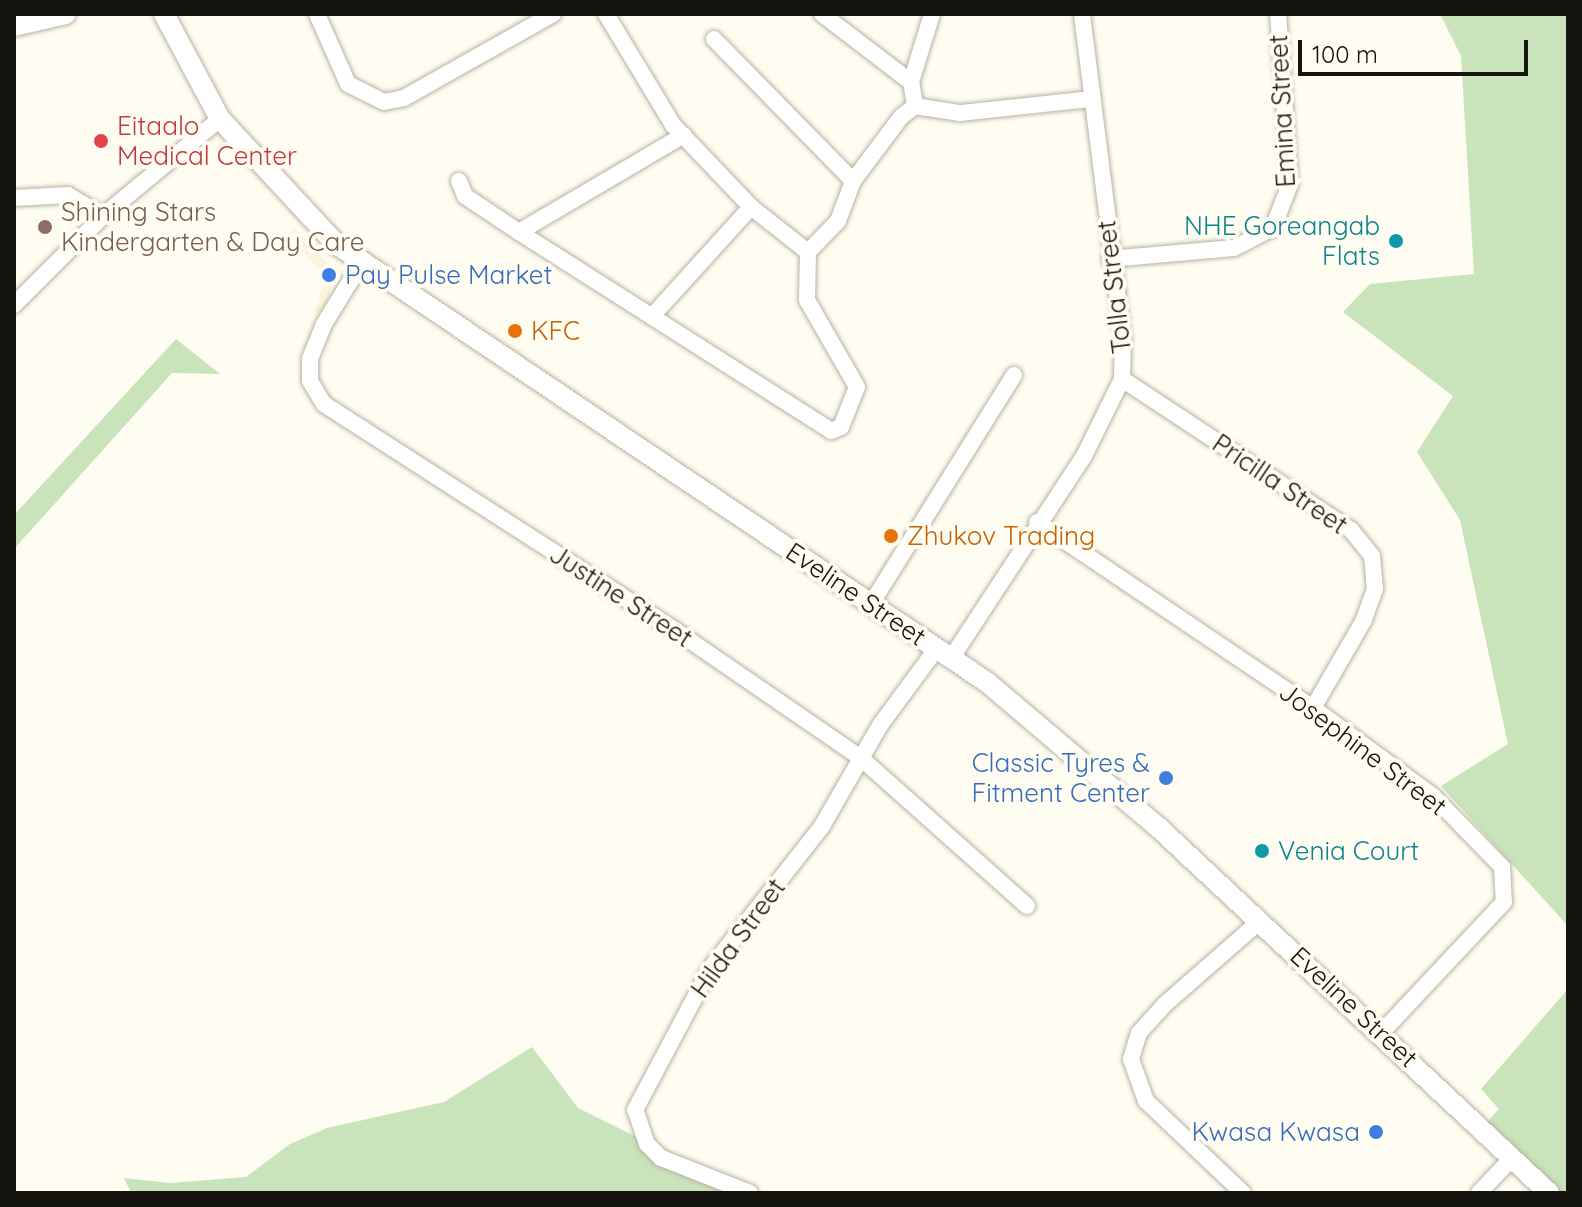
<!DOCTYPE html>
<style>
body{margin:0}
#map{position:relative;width:1582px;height:1207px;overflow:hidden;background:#fffcf1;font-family:Quicksand,sans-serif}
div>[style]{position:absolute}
.built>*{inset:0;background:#fbf5db}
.green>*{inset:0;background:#c9e3bb}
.roads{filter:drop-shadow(0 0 2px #b7b3a1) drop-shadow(0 0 2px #b7b3a1)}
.minor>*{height:16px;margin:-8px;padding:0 8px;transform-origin:8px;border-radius:8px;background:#fff}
.tertiary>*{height:20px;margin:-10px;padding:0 10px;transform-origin:10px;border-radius:10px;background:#fff}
.dots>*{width:22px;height:22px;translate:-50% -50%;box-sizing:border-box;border:4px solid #fffcf1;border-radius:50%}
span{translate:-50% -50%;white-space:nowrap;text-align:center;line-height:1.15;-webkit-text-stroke:8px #fffcf1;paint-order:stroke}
.street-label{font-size:26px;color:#16140e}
.health-label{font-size:26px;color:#be3a42}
.left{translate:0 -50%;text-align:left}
.education-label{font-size:26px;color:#785e54}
.culture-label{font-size:26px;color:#0d838f}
.right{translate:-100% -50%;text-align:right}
.shop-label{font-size:26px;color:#366cbe}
.food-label{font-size:26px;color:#c56008}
.frame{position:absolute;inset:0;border:16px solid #16140e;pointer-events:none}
.scale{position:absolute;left:1298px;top:40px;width:230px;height:36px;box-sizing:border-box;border:4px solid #16140e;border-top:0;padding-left:10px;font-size:24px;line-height:28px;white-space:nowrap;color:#16140e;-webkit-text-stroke:6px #fffcf1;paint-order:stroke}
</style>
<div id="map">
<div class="built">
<i style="clip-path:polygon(295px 229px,335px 271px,323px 315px,314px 312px,326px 278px,288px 235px)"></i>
</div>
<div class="green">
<i style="clip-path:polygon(1440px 14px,1568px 14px,1568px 926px,1441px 786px,1508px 744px,1460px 520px,1417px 452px,1453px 396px,1343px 312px,1370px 284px,1474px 274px,1461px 56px)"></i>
<i style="clip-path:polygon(176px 339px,220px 374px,172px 373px,14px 549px,14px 515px)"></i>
<i style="clip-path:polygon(1568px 989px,1568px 1193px,1549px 1193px,1482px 1128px,1499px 1109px,1481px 1089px)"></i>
<i style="clip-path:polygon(532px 1047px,578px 1108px,750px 1193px,131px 1193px,124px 1178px,170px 1183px,246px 1177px,290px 1144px,327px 1128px,444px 1102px)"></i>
</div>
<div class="roads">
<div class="minor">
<i style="left:317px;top:14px;width:77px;rotate:66.1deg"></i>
<i style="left:348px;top:84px;width:40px;rotate:26.6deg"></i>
<i style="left:384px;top:102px;width:20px;rotate:-11deg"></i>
<i style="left:404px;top:98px;width:171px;rotate:-29.4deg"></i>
<i style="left:606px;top:14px;width:130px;rotate:58.9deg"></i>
<i style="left:673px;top:125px;width:113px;rotate:46.4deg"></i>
<i style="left:751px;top:207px;width:73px;rotate:38.3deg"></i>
<i style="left:822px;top:14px;width:112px;rotate:37.4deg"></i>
<i style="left:714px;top:39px;width:199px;rotate:45.6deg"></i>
<i style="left:915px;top:106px;width:24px;rotate:-99deg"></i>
<i style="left:911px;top:82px;width:71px;rotate:-72.8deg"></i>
<i style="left:459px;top:181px;width:16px;rotate:68deg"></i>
<i style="left:465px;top:196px;width:65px;rotate:33.7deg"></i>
<i style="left:519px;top:232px;width:370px;rotate:32.5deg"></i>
<i style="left:831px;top:431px;width:11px;rotate:-22deg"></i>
<i style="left:841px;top:427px;width:43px;rotate:-68.2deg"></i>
<i style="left:857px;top:387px;width:100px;rotate:-119.9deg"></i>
<i style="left:807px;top:300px;width:48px;rotate:-88.8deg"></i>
<i style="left:808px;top:252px;width:43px;rotate:-45.9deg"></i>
<i style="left:838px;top:221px;width:43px;rotate:-69.4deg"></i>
<i style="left:853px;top:181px;width:80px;rotate:-53.1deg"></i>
<i style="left:901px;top:117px;width:18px;rotate:-38deg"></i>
<i style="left:915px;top:106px;width:46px;rotate:8.8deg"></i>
<i style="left:960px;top:113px;width:132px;rotate:-6.1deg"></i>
<i style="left:14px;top:198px;width:54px;rotate:-3.2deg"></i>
<i style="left:68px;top:195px;width:41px;rotate:31deg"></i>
<i style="left:519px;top:232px;width:191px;rotate:-30.5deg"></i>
<i style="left:1110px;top:259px;width:124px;rotate:-5.1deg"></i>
<i style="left:1234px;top:248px;width:44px;rotate:-27.1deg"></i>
<i style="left:1273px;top:228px;width:47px;rotate:-68.9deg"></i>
<i style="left:1290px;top:184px;width:170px;rotate:-94deg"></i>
<i style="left:362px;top:262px;width:73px;rotate:121.5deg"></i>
<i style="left:324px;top:324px;width:38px;rotate:112deg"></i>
<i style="left:310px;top:359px;width:22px;rotate:90deg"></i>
<i style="left:310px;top:381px;width:27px;rotate:59deg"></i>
<i style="left:324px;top:404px;width:422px;rotate:32.8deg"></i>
<i style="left:679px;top:633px;width:222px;rotate:34.5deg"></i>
<i style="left:862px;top:759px;width:221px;rotate:41.7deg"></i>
<i style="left:14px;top:305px;width:126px;rotate:-45deg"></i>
<i style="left:103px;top:216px;width:152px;rotate:-39.7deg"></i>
<i style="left:654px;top:314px;width:144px;rotate:-47.8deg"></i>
<i style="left:1122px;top:379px;width:274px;rotate:33.4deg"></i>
<i style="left:1351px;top:530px;width:33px;rotate:51deg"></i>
<i style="left:1372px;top:556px;width:33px;rotate:85deg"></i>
<i style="left:1375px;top:589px;width:33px;rotate:110deg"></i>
<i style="left:1364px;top:620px;width:102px;rotate:120.1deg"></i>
<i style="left:1037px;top:522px;width:333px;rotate:34deg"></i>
<i style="left:1313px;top:708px;width:149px;rotate:36.3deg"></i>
<i style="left:1433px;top:796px;width:99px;rotate:45.8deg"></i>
<i style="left:1502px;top:867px;width:35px;rotate:87deg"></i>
<i style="left:1504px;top:902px;width:178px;rotate:133.2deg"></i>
<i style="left:871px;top:604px;width:270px;rotate:-58deg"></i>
<i style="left:952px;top:657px;width:240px;rotate:-56.7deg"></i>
<i style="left:1084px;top:456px;width:86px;rotate:-63.7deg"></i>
<i style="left:1122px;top:379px;width:40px;rotate:-88.6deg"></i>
<i style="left:1123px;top:339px;width:328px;rotate:-97.2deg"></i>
<i style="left:750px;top:1193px;width:96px;rotate:-158.5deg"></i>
<i style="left:661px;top:1158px;width:20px;rotate:-135deg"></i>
<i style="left:647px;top:1144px;width:36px;rotate:-109deg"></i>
<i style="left:635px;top:1110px;width:160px;rotate:-62deg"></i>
<i style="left:710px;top:969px;width:182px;rotate:-51.9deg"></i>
<i style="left:822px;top:826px;width:118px;rotate:-60deg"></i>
<i style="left:881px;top:724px;width:94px;rotate:-53.6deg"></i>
<i style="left:1243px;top:1193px;width:134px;rotate:-136.5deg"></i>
<i style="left:1146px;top:1101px;width:45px;rotate:-109.7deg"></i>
<i style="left:1131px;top:1059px;width:27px;rotate:-73deg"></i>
<i style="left:1139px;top:1033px;width:38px;rotate:-48deg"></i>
<i style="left:1164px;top:1005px;width:128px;rotate:-41.2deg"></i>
<i style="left:1479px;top:1193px;width:48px;rotate:-46.7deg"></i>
</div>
<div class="tertiary">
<i style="left:164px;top:14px;width:119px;rotate:61.9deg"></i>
<i style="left:220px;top:119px;width:171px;rotate:47.1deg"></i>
<i style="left:336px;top:244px;width:786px;rotate:33.95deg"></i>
<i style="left:988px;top:683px;width:224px;rotate:40.3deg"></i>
<i style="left:1159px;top:828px;width:534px;rotate:43.1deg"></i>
<i style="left:14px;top:26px;width:53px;rotate:-13deg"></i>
</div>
</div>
<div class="dots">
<i style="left:101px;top:141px;background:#e0444e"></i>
<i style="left:45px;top:227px;background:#8d6e63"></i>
<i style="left:1396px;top:241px;background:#0f9aa8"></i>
<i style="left:329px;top:275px;background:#3f7fe0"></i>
<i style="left:515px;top:331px;background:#e8710a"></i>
<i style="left:891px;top:536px;background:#e8710a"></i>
<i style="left:1166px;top:778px;background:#3f7fe0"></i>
<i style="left:1262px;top:851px;background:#0f9aa8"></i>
<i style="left:1376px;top:1132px;background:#3f7fe0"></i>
</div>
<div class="street-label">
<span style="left:1282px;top:111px;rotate:-93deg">Emina Street</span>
<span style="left:1114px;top:287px;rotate:-97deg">Tolla Street</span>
<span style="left:1280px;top:484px;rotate:34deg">Pricilla Street</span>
<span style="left:856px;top:594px;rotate:34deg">Eveline Street</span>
<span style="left:621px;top:596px;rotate:33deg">Justine Street</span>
<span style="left:1363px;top:749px;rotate:37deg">Josephine Street</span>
<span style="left:738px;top:938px;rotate:-54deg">Hilda Street</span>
<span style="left:1354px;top:1007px;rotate:43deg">Eveline Street</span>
</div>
<div class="health-label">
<span class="left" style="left:117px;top:141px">Eitaalo<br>Medical Center</span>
</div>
<div class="education-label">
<span class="left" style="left:61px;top:227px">Shining Stars<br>Kindergarten &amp; Day Care</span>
</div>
<div class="culture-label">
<span class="right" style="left:1380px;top:241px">NHE Goreangab<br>Flats</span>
<span class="left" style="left:1278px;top:851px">Venia Court</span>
</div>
<div class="shop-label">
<span class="left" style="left:345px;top:275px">Pay Pulse Market</span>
<span class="right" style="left:1150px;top:778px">Classic Tyres &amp;<br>Fitment Center</span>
<span class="right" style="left:1360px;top:1132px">Kwasa Kwasa</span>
</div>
<div class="food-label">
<span class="left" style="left:531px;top:331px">KFC</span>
<span class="left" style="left:907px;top:536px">Zhukov Trading</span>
</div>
<div class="frame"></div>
<div class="scale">100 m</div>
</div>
